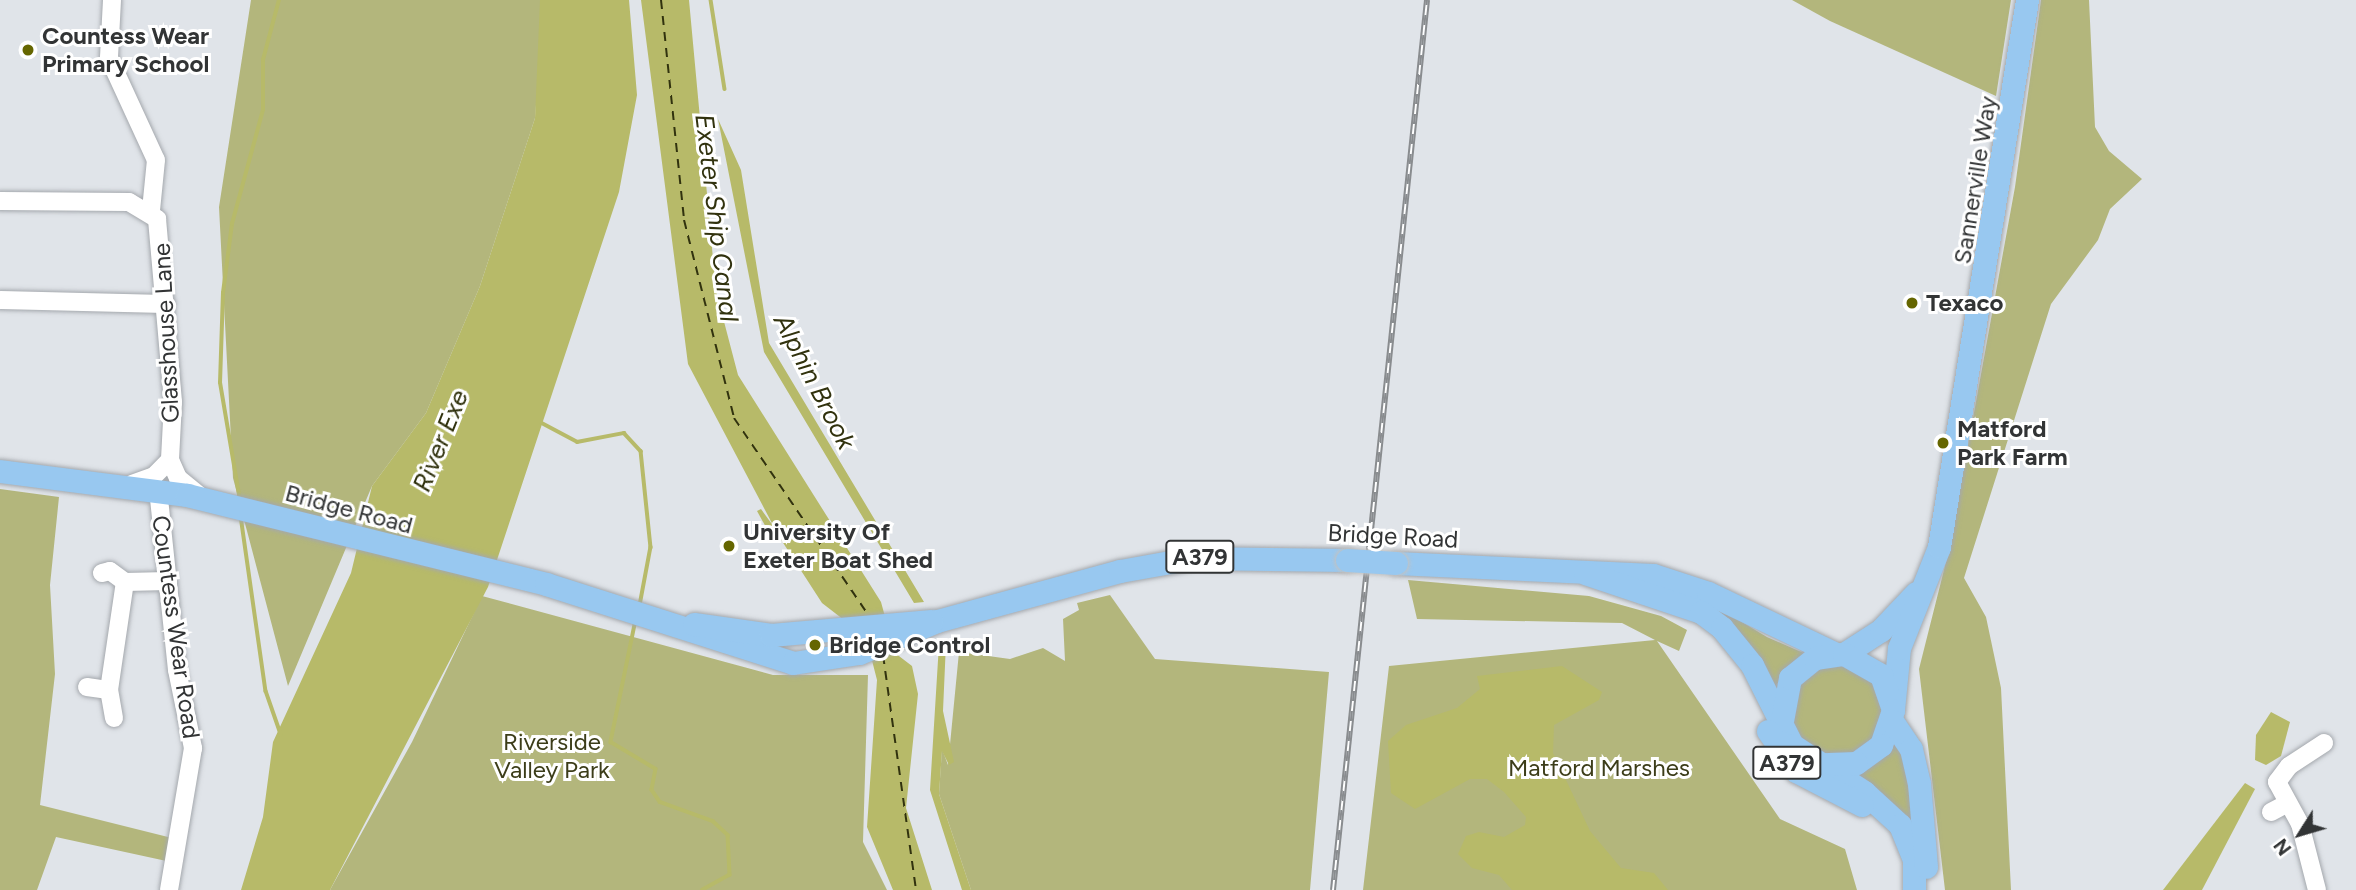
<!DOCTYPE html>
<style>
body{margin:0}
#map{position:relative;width:2356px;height:890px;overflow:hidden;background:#e0e4e9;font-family:Figtree,sans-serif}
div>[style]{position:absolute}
.green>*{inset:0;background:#b3b67c}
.round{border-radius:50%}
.water>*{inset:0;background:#b7ba69}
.stream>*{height:3.5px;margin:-1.75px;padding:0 1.75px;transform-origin:1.75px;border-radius:1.75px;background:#b7ba69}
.ferry>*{height:2px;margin-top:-1px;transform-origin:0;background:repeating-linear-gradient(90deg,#31320e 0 9px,transparent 0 16px)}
.roads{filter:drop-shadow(0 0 2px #a4a8ad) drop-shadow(0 0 2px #a4a8ad)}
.minor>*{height:18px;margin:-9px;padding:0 9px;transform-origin:9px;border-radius:9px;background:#fff}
.major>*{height:23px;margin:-11.5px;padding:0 11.5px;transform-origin:11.5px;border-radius:11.5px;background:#98c8f0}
.rail>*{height:6px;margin-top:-3px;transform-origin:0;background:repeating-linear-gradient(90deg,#fff 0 10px,#898c8f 0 20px);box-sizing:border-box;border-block:2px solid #898c8f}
.bridges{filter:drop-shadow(0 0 2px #c2c2c2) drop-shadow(0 0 2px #c2c2c2)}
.major-bridge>*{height:23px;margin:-11.5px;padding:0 11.5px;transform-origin:11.5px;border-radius:11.5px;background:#98c8f0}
.dots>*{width:19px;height:19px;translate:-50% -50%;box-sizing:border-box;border:4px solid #fff;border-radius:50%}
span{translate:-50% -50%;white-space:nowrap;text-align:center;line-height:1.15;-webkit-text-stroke:6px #fff;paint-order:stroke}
.shield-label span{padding:2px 5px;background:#fff;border:2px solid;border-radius:5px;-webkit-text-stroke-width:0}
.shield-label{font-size:23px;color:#323435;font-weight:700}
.poi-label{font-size:24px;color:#323435;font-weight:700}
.left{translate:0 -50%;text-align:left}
.street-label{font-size:24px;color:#323435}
.park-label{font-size:24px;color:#3c3d19}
.water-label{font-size:26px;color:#31320e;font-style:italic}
.north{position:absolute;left:2265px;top:799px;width:70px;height:70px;-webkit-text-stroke:5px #fff;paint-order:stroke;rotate:233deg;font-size:19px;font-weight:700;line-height:28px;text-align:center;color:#323435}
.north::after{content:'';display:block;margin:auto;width:24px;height:32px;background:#323435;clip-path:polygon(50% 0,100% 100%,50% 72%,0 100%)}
</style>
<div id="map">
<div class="green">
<i style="clip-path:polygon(251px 0,540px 0,542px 26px,535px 118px,480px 286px,426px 413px,372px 486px,288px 686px,233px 478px,219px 207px)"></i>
<i style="clip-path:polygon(1792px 0,2011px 0,1996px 96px,1830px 21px)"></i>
<i style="clip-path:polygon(2041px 0,2089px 0,2095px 127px,2109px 151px,2142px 179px,2110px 209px,2098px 240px,2051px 304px,1964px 578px,1986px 617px,2001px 688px,2011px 890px,1945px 890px,1919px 669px,1949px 550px,2015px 187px)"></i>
<i style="clip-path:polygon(0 489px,59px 497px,50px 585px,55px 674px,40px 805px,176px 839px,171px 862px,56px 837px,37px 890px,0 890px)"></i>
<i style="clip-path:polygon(1408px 580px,1589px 596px,1661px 616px,1687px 630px,1679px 651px,1657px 641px,1780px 819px,1845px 849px,1857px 890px,1363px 890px,1389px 666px,1655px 640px,1622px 623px,1417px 619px)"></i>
<i style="clip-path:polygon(1695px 594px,1767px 637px,1806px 654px,1774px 687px)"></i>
<i style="clip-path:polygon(1110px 595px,1155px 659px,1329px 672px,1310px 890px,971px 890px,939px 794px,942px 749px,948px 765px,959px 652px,1010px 659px,1043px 648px,1065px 661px,1063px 619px,1079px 610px,1077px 603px)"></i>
<i style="clip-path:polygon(482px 596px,773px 675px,868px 675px,863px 842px,887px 890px,330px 890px,412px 742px)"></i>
<i class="round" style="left:1789px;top:664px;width:94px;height:94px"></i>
<i style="clip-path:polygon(1893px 742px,1903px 752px,1915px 833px,1849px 778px)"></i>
</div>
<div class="water">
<i style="clip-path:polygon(540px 0,629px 0,637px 95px,619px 192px,488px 587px,330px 890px,241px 890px,263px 817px,273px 742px,351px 573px,372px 486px,426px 413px,480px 286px,535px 118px)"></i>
<i style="clip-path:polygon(641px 0,689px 0,716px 291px,738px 375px,881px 602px,895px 653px,912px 666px,918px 694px,906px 808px,932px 890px,893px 890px,867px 827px,877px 680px,866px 637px,822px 603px,778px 535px,768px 531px,757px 511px,761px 509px,774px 527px,688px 364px)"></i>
<i style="clip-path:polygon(718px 119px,741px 170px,769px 343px,924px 602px,914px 603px,764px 352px)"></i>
<i style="clip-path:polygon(946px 643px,943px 711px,954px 762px,949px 765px,942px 751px,939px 794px,971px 890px,962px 890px,930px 790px,939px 644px)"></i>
<i style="clip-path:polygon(1562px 666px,1602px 692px,1599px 700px,1554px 725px,1553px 753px,1566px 780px,1590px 831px,1621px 868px,1654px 873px,1668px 890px,1512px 890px,1499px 875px,1472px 868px,1458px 854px,1466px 836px,1479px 832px,1504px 837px,1525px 825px,1526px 817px,1504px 792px,1487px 779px,1470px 779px,1415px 809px,1391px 793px,1388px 741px,1406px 725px,1457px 708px,1480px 689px,1477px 676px)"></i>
<i style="clip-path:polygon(2271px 712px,2290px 722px,2281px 756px,2266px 765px,2255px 760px,2256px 735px)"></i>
<i style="clip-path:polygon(2245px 783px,2255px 789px,2202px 890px,2163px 890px)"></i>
</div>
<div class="stream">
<i style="left:711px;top:0;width:90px;rotate:81.1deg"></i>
<i style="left:542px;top:423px;width:40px;rotate:28deg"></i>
<i style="left:577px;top:442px;width:48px;rotate:-10.8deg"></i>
<i style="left:624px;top:433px;width:25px;rotate:47deg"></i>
<i style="left:641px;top:451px;width:97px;rotate:84.1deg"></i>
<i style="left:651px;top:547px;width:60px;rotate:100.6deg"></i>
<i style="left:240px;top:501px;width:120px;rotate:-99.6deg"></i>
<i style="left:220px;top:383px;width:90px;rotate:-88.1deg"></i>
<i style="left:223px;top:293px;width:70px;rotate:-82.6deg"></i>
<i style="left:232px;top:224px;width:118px;rotate:-74.8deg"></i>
<i style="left:263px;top:110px;width:50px;rotate:-90deg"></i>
<i style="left:263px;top:60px;width:62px;rotate:-75.1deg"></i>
<i style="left:241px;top:516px;width:177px;rotate:81.9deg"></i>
<i style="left:266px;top:691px;width:46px;rotate:70.8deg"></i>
<i style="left:636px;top:620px;width:125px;rotate:101.6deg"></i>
<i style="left:611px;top:742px;width:52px;rotate:31deg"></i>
<i style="left:656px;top:769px;width:21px;rotate:101deg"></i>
<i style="left:652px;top:790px;width:14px;rotate:56deg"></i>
<i style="left:660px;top:802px;width:56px;rotate:19.7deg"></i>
<i style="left:713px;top:821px;width:21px;rotate:43deg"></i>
<i style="left:728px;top:835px;width:40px;rotate:87.1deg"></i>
<i style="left:730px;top:875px;width:31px;rotate:151deg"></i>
</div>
<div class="ferry">
<i style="left:661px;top:0;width:221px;rotate:84deg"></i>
<i style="left:684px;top:220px;width:204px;rotate:75.8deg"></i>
<i style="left:734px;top:418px;width:241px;rotate:55.7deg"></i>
<i style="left:883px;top:655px;width:237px;rotate:82deg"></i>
</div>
<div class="roads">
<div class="minor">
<i style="left:112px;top:0;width:58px;rotate:93deg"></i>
<i style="left:109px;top:58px;width:112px;rotate:65.3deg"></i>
<i style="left:156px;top:160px;width:50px;rotate:95.7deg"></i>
<i style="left:0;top:201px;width:129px;rotate:0.4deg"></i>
<i style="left:129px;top:202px;width:33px;rotate:31deg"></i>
<i style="left:157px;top:219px;width:184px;rotate:85deg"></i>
<i style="left:173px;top:402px;width:58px;rotate:93deg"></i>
<i style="left:170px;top:460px;width:20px;rotate:66deg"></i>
<i style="left:178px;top:478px;width:28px;rotate:39deg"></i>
<i style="left:0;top:300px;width:166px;rotate:1.4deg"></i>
<i style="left:132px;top:484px;width:23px;rotate:-20deg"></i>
<i style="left:154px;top:476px;width:23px;rotate:-45deg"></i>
<i style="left:158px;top:489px;width:182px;rotate:84deg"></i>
<i style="left:177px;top:670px;width:80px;rotate:78.4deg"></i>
<i style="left:193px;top:748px;width:144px;rotate:99.6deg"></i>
<i style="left:102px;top:573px;width:8px;rotate:-14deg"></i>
<i style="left:110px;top:571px;width:19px;rotate:36deg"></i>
<i style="left:87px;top:687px;width:22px;rotate:8deg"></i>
<i style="left:114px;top:718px;width:28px;rotate:-100deg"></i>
<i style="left:109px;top:690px;width:109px;rotate:-81.6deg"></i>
<i style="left:125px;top:582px;width:43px;rotate:-1.3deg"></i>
<i style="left:2271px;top:812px;width:19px;rotate:-28deg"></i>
<i style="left:2317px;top:890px;width:68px;rotate:-104.4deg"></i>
<i style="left:2300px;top:824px;width:48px;rotate:-118.7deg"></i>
<i style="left:2277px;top:782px;width:20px;rotate:-53deg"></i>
<i style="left:2289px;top:766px;width:42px;rotate:-33.3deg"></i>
</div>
<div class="major">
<i style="left:0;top:471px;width:189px;rotate:7.3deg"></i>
<i style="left:187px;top:495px;width:370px;rotate:13.9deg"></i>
<i style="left:546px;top:584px;width:259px;rotate:17.7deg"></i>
<i style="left:793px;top:663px;width:67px;rotate:-8.6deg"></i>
<i style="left:859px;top:653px;width:84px;rotate:-22.3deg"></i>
<i style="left:937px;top:621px;width:190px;rotate:-15.3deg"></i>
<i style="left:1120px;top:571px;width:73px;rotate:-10.2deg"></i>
<i style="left:1192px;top:558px;width:155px;rotate:0.7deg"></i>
<i style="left:1396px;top:563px;width:257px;rotate:2.7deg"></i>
<i style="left:1653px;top:575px;width:58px;rotate:18.1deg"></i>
<i style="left:1708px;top:593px;width:142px;rotate:25.5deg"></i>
<i style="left:1585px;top:573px;width:122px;rotate:18.6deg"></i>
<i style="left:1701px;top:612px;width:26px;rotate:37deg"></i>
<i style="left:1722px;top:628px;width:48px;rotate:51deg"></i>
<i style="left:1752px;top:665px;width:89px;rotate:63.4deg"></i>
<i style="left:1792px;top:745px;width:86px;rotate:33.1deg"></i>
<i style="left:1864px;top:792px;width:49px;rotate:42.5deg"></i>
<i style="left:1900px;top:825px;width:38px;rotate:68deg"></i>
<i style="left:1914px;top:860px;width:30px;rotate:90deg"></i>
<i style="left:694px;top:624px;width:78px;rotate:8.1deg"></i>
<i style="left:771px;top:635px;width:161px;rotate:-5deg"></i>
<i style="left:1844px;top:654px;width:44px;rotate:-33deg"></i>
<i style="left:1881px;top:630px;width:51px;rotate:-46.6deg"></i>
<i style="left:1893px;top:710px;width:62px;rotate:-84.5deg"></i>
<i style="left:1899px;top:648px;width:109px;rotate:-68.4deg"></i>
<i style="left:1939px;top:547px;width:554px;rotate:-80.86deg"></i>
<i style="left:1782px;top:721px;width:44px;rotate:-79.5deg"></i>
<i style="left:1790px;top:678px;width:32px;rotate:-39deg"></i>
<i style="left:1815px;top:658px;width:29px;rotate:-8deg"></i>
<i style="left:1844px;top:654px;width:43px;rotate:29.6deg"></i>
<i style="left:1881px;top:675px;width:37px;rotate:71deg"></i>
<i style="left:1893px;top:710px;width:37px;rotate:109deg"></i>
<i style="left:1881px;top:745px;width:31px;rotate:144deg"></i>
<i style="left:1856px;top:763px;width:34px;rotate:178deg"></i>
<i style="left:1892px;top:721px;width:34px;rotate:56deg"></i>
<i style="left:1911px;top:749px;width:35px;rotate:77deg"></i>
<i style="left:1919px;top:783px;width:84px;rotate:85.2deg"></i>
<i style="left:1768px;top:731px;width:49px;rotate:55deg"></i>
<i style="left:1796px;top:771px;width:74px;rotate:27.3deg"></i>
</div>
</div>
<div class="rail">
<i style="left:1333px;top:890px;width:895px;rotate:-83.97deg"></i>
</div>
<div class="bridges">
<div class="major-bridge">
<i style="left:1347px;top:560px;width:49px;rotate:3.5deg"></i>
</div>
</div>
<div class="dots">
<i style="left:28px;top:50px;background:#656600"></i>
<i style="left:1912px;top:303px;background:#656600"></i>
<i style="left:1943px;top:443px;background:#656600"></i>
<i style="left:729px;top:546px;background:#656600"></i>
<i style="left:815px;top:645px;background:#656600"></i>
</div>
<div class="shield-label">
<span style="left:1200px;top:557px">A379</span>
<span style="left:1787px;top:763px">A379</span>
</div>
<div class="poi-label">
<span class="left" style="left:42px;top:50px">Countess Wear<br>Primary School</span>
<span class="left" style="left:1926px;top:303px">Texaco</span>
<span class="left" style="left:1957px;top:443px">Matford<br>Park Farm</span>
<span class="left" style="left:743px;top:546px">University Of<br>Exeter Boat Shed</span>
<span class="left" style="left:829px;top:645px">Bridge Control</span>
</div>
<div class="street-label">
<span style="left:1975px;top:180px;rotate:-81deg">Sannerville Way</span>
<span style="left:166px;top:333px;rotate:-93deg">Glasshouse Lane</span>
<span style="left:349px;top:509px;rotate:15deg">Bridge Road</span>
<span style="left:1393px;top:536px;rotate:3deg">Bridge Road</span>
<span style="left:176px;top:627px;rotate:82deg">Countess Wear Road</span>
</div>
<div class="park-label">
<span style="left:552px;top:756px">Riverside<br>Valley Park</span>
<span style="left:1599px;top:768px">Matford Marshes</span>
</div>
<div class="water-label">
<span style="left:716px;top:218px;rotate:83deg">Exeter Ship Canal</span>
<span style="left:814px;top:382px;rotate:63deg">Alphin Brook</span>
<span style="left:441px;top:441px;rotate:-68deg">River Exe</span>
</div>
<div class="north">N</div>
</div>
